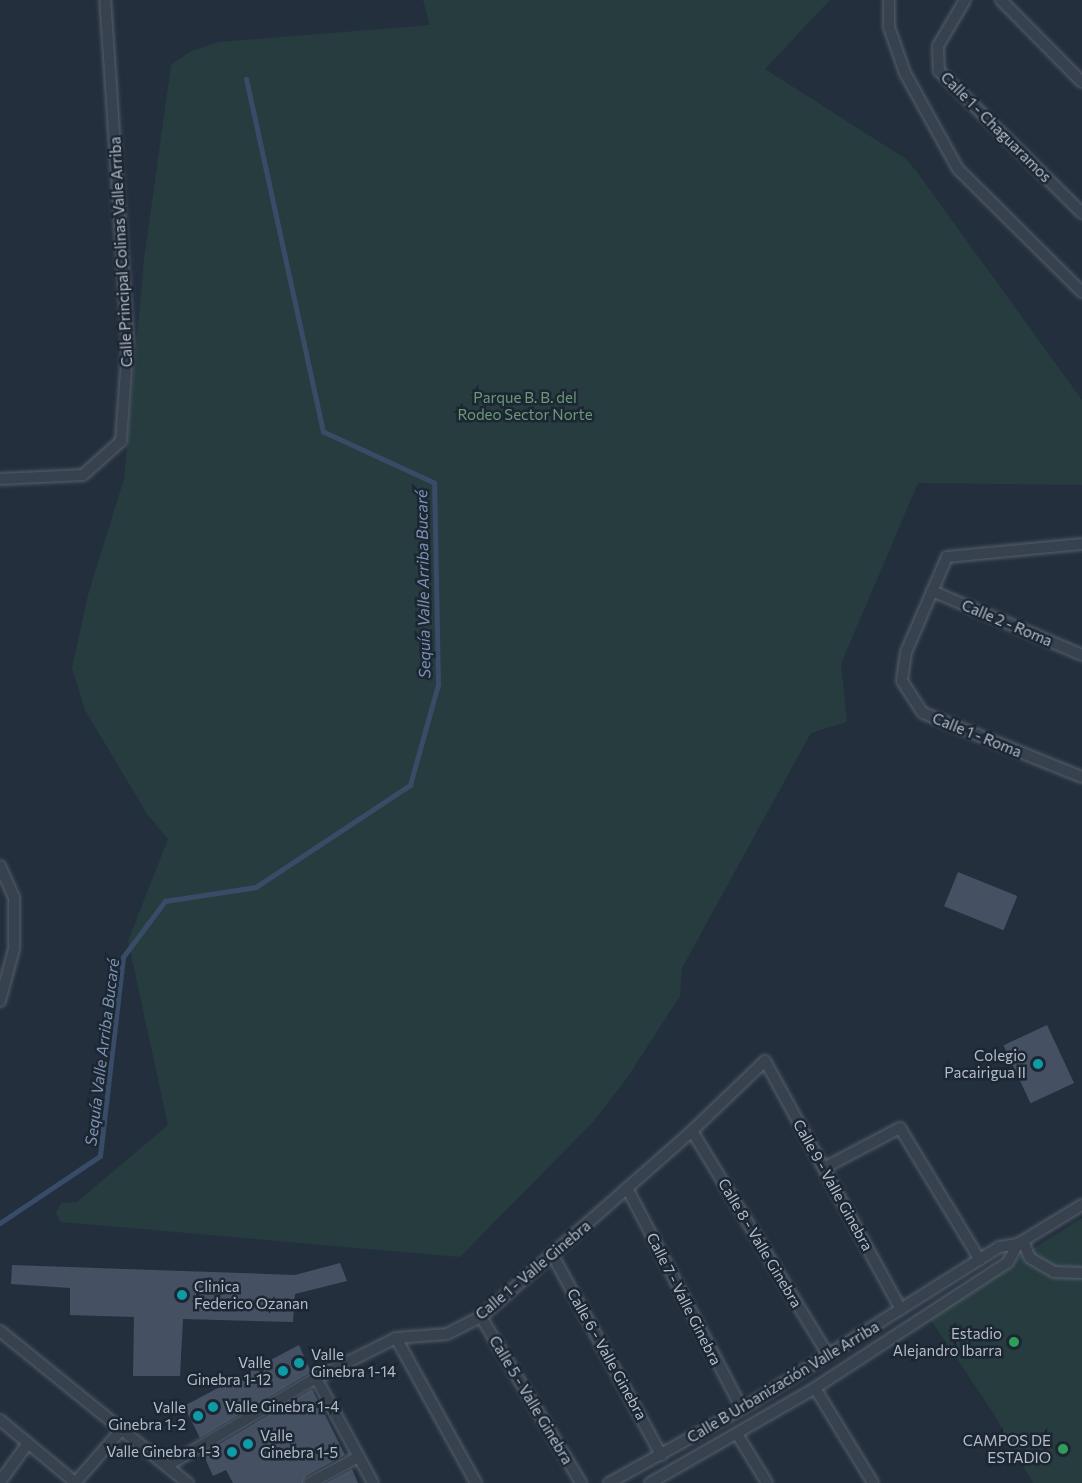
<!DOCTYPE html>
<meta charset="utf-8">
<style>
body{margin:0}
#map{position:relative;width:1082px;height:1483px;overflow:hidden;background:#242f3e;font-family:Commissioner,sans-serif}
div>[style]{position:absolute}
.green>*{inset:0;background:#263c3f}
.stream>*{height:4.5px;margin:-2.25px;padding:0 2.25px;transform-origin:2.25px;border-radius:2.25px;background:#394c67}
.building>*{inset:0;background:#455162;transform-origin:0 0}
.roads{filter:drop-shadow(0 0 2px #565f6c) drop-shadow(0 0 2px #565f6c)}
.minor>*{height:10px;margin:-5px;padding:0 5px;transform-origin:5px;border-radius:5px;background:#38414e}
.dots>*{width:16px;height:16px;translate:-50% -50%;box-sizing:border-box;border:3px solid #1d2633;border-radius:50%}
span{translate:-50% -50%;white-space:nowrap;text-align:center;line-height:1.15;-webkit-text-stroke:5px #1d2633;paint-order:stroke}
.street-label{font-size:15px;color:#b4bcc9}
.park-label{font-size:15px;color:#6b9a76}
.poi-label{font-size:15px;color:#b4bcc9}
.right{translate:-100% -50%;text-align:right}
.left{translate:0 -50%;text-align:left}
.water-label{font-size:16px;color:#7c92b1;font-style:italic}
</style>
<div id="map">
<div class="green">
<i style="clip-path:polygon(423px 0,830px 0,765px 69px,906px 159px,917px 172px,1082px 400px,1082px 485px,918px 483px,841px 664px,847px 722px,811px 733px,682px 968px,680px 996px,627px 1078px,594px 1121px,460px 1257px,61px 1222px,56px 1213px,61px 1203px,77px 1202px,168px 1125px,128px 941px,168px 839px,147px 814px,85px 710px,72px 668px,88px 595px,124px 479px,144px 260px,171px 65px,191px 51px,219px 42px,430px 25px)"></i>
<i style="clip-path:polygon(1082px 1218px,1082px 1483px,1033px 1483px,993px 1413px,927px 1314px)"></i>
</div>
<div class="stream">
<i style="left:0;top:1223px;width:120px;rotate:-33.8deg"></i>
<i style="left:100px;top:1156px;width:200px;rotate:-83.4deg"></i>
<i style="left:123px;top:957px;width:70px;rotate:-53.1deg"></i>
<i style="left:165px;top:901px;width:92px;rotate:-8.7deg"></i>
<i style="left:256px;top:887px;width:185px;rotate:-33.5deg"></i>
<i style="left:410px;top:785px;width:104px;rotate:-74.4deg"></i>
<i style="left:438px;top:685px;width:202px;rotate:-91.1deg"></i>
<i style="left:434px;top:483px;width:122px;rotate:-155.3deg"></i>
<i style="left:323px;top:432px;width:361px;rotate:-102.3deg"></i>
</div>
<div class="building">
<i style="left:958px;top:872px;width:64px;height:37px;rotate:22deg"></i>
<i style="left:1047px;top:1025px;width:64px;height:48px;rotate:65deg"></i>
<i style="clip-path:polygon(340px 1263px,347px 1281px,295px 1294px,293px 1322px,183px 1319px,180px 1376px,133px 1376px,134px 1317px,70px 1315px,70px 1288px,11px 1284px,12px 1265px,295px 1275px)"></i>
<i style="clip-path:polygon(299px 1345px,311px 1372px,200px 1438px,184px 1406px)"></i>
<i style="clip-path:polygon(312px 1389px,345px 1455px,306px 1476px,303px 1483px,233px 1483px,226px 1470px,213px 1476px,203px 1454px)"></i>
<i style="clip-path:polygon(352px 1469px,358px 1483px,326px 1483px)"></i>
</div>
<div class="roads">
<div class="minor">
<i style="left:889px;top:0;width:27px;rotate:90deg"></i>
<i style="left:889px;top:27px;width:49px;rotate:70.8deg"></i>
<i style="left:905px;top:73px;width:110px;rotate:61.1deg"></i>
<i style="left:958px;top:169px;width:175px;rotate:44.8deg"></i>
<i style="left:965px;top:0;width:53px;rotate:120.4deg"></i>
<i style="left:938px;top:46px;width:25px;rotate:88deg"></i>
<i style="left:939px;top:71px;width:202px;rotate:44.8deg"></i>
<i style="left:1001px;top:0;width:115px;rotate:45.4deg"></i>
<i style="left:0;top:479px;width:83px;rotate:-2.8deg"></i>
<i style="left:83px;top:475px;width:51px;rotate:-41.8deg"></i>
<i style="left:121px;top:441px;width:98px;rotate:-85.9deg"></i>
<i style="left:128px;top:343px;width:344px;rotate:-93.8deg"></i>
<i style="left:1082px;top:544px;width:136px;rotate:174.5deg"></i>
<i style="left:947px;top:557px;width:103px;rotate:113.3deg"></i>
<i style="left:906px;top:652px;width:29px;rotate:98deg"></i>
<i style="left:902px;top:681px;width:38px;rotate:57deg"></i>
<i style="left:923px;top:713px;width:171px;rotate:21.9deg"></i>
<i style="left:932px;top:591px;width:163px;rotate:23.1deg"></i>
<i style="left:0;top:866px;width:34px;rotate:66deg"></i>
<i style="left:14px;top:897px;width:52px;rotate:90deg"></i>
<i style="left:14px;top:949px;width:54px;rotate:105.1deg"></i>
<i style="left:692px;top:1131px;width:262px;rotate:58.7deg"></i>
<i style="left:824px;top:1168px;width:86px;rotate:-27.8deg"></i>
<i style="left:900px;top:1128px;width:154px;rotate:58.8deg"></i>
<i style="left:627px;top:1188px;width:249px;rotate:62.5deg"></i>
<i style="left:1023px;top:1241px;width:18px;rotate:68deg"></i>
<i style="left:1030px;top:1258px;width:28px;rotate:30deg"></i>
<i style="left:1054px;top:1272px;width:28px;rotate:2deg"></i>
<i style="left:552px;top:1254px;width:229px;rotate:61.5deg"></i>
<i style="left:481px;top:1317px;width:194px;rotate:58.9deg"></i>
<i style="left:0;top:1331px;width:242px;rotate:39deg"></i>
<i style="left:396px;top:1338px;width:166px;rotate:61.1deg"></i>
<i style="left:316px;top:1378px;width:119px;rotate:61.5deg"></i>
<i style="left:815px;top:1388px;width:111px;rotate:58.6deg"></i>
<i style="left:0;top:1420px;width:99px;rotate:39.7deg"></i>
<i style="left:737px;top:1434px;width:57px;rotate:58.5deg"></i>
<i style="left:167px;top:1466px;width:173px;rotate:-30.6deg"></i>
<i style="left:316px;top:1378px;width:89px;rotate:-26.6deg"></i>
<i style="left:396px;top:1338px;width:51px;rotate:-4.5deg"></i>
<i style="left:447px;top:1334px;width:38px;rotate:-27deg"></i>
<i style="left:481px;top:1317px;width:281px;rotate:-41.4deg"></i>
<i style="left:692px;top:1131px;width:101px;rotate:-43.8deg"></i>
<i style="left:765px;top:1061px;width:283px;rotate:61.3deg"></i>
<i style="left:0;top:1482px;width:48px;rotate:-54.3deg"></i>
<i style="left:75px;top:1483px;width:72px;rotate:-49deg"></i>
<i style="left:310px;top:1483px;width:55px;rotate:-28.4deg"></i>
<i style="left:609px;top:1483px;width:152px;rotate:-29.1deg"></i>
<i style="left:742px;top:1409px;width:304px;rotate:-32.2deg"></i>
<i style="left:999px;top:1247px;width:19px;rotate:-9deg"></i>
<i style="left:1018px;top:1244px;width:75px;rotate:-31.4deg"></i>
<i style="left:650px;top:1483px;width:190px;rotate:-29.9deg"></i>
<i style="left:815px;top:1388px;width:230px;rotate:-33.1deg"></i>
<i style="left:1008px;top:1262px;width:21px;rotate:-61deg"></i>
</div>
</div>
<div class="dots">
<i style="left:1038px;top:1064px;background:#0f9aa8"></i>
<i style="left:182px;top:1295px;background:#0f9aa8"></i>
<i style="left:1014px;top:1342px;background:#2e9e5b"></i>
<i style="left:299px;top:1363px;background:#0f9aa8"></i>
<i style="left:283px;top:1371px;background:#0f9aa8"></i>
<i style="left:213px;top:1407px;background:#0f9aa8"></i>
<i style="left:198px;top:1416px;background:#0f9aa8"></i>
<i style="left:248px;top:1444px;background:#0f9aa8"></i>
<i style="left:1063px;top:1449px;background:#2e9e5b"></i>
<i style="left:232px;top:1452px;background:#0f9aa8"></i>
</div>
<div class="street-label">
<span style="left:996px;top:127px;rotate:45deg">Calle 1 - Chaguaramos</span>
<span style="left:121px;top:252px;rotate:-93deg">Calle Principal Colinas Valle Arriba</span>
<span style="left:1007px;top:623px;rotate:23deg">Calle 2 - Roma</span>
<span style="left:977px;top:735px;rotate:22deg">Calle 1 - Roma</span>
<span style="left:833px;top:1185px;rotate:61deg">Calle 9 - Valle Ginebra</span>
<span style="left:760px;top:1243px;rotate:59deg">Calle 8 - Valle Ginebra</span>
<span style="left:533px;top:1270px;rotate:-40deg">Calle 1 - Valle Ginebra</span>
<span style="left:684px;top:1299px;rotate:63deg">Calle 7 - Valle Ginebra</span>
<span style="left:607px;top:1354px;rotate:61deg">Calle 6 - Valle Ginebra</span>
<span style="left:783px;top:1382px;rotate:-31deg">Calle B Urbanización Valle Arriba</span>
<span style="left:531px;top:1400px;rotate:59deg">Calle 5 - Valle Ginebra</span>
</div>
<div class="park-label">
<span style="left:525px;top:406px">Parque B. B. del<br>Rodeo Sector Norte</span>
</div>
<div class="poi-label">
<span class="right" style="left:1026px;top:1064px">Colegio<br>Pacairigua II</span>
<span class="left" style="left:194px;top:1295px">Clinica<br>Federico Ozanan</span>
<span class="right" style="left:1002px;top:1342px">Estadio<br>Alejandro Ibarra</span>
<span class="left" style="left:311px;top:1363px">Valle<br>Ginebra 1-14</span>
<span class="right" style="left:271px;top:1371px">Valle<br>Ginebra 1-12</span>
<span class="right" style="left:186px;top:1416px">Valle<br>Ginebra 1-2</span>
<span class="left" style="left:225px;top:1407px">Valle Ginebra 1-4</span>
<span class="left" style="left:260px;top:1444px">Valle<br>Ginebra 1-5</span>
<span class="right" style="left:1051px;top:1449px">CAMPOS DE<br>ESTADIO</span>
<span class="right" style="left:220px;top:1452px">Valle Ginebra 1-3</span>
</div>
<div class="water-label">
<span style="left:423px;top:584px;rotate:-91deg">Sequía Valle Arriba Bucaré</span>
<span style="left:102px;top:1052px;rotate:-83deg">Sequía Valle Arriba Bucaré</span>
</div>
</div>
